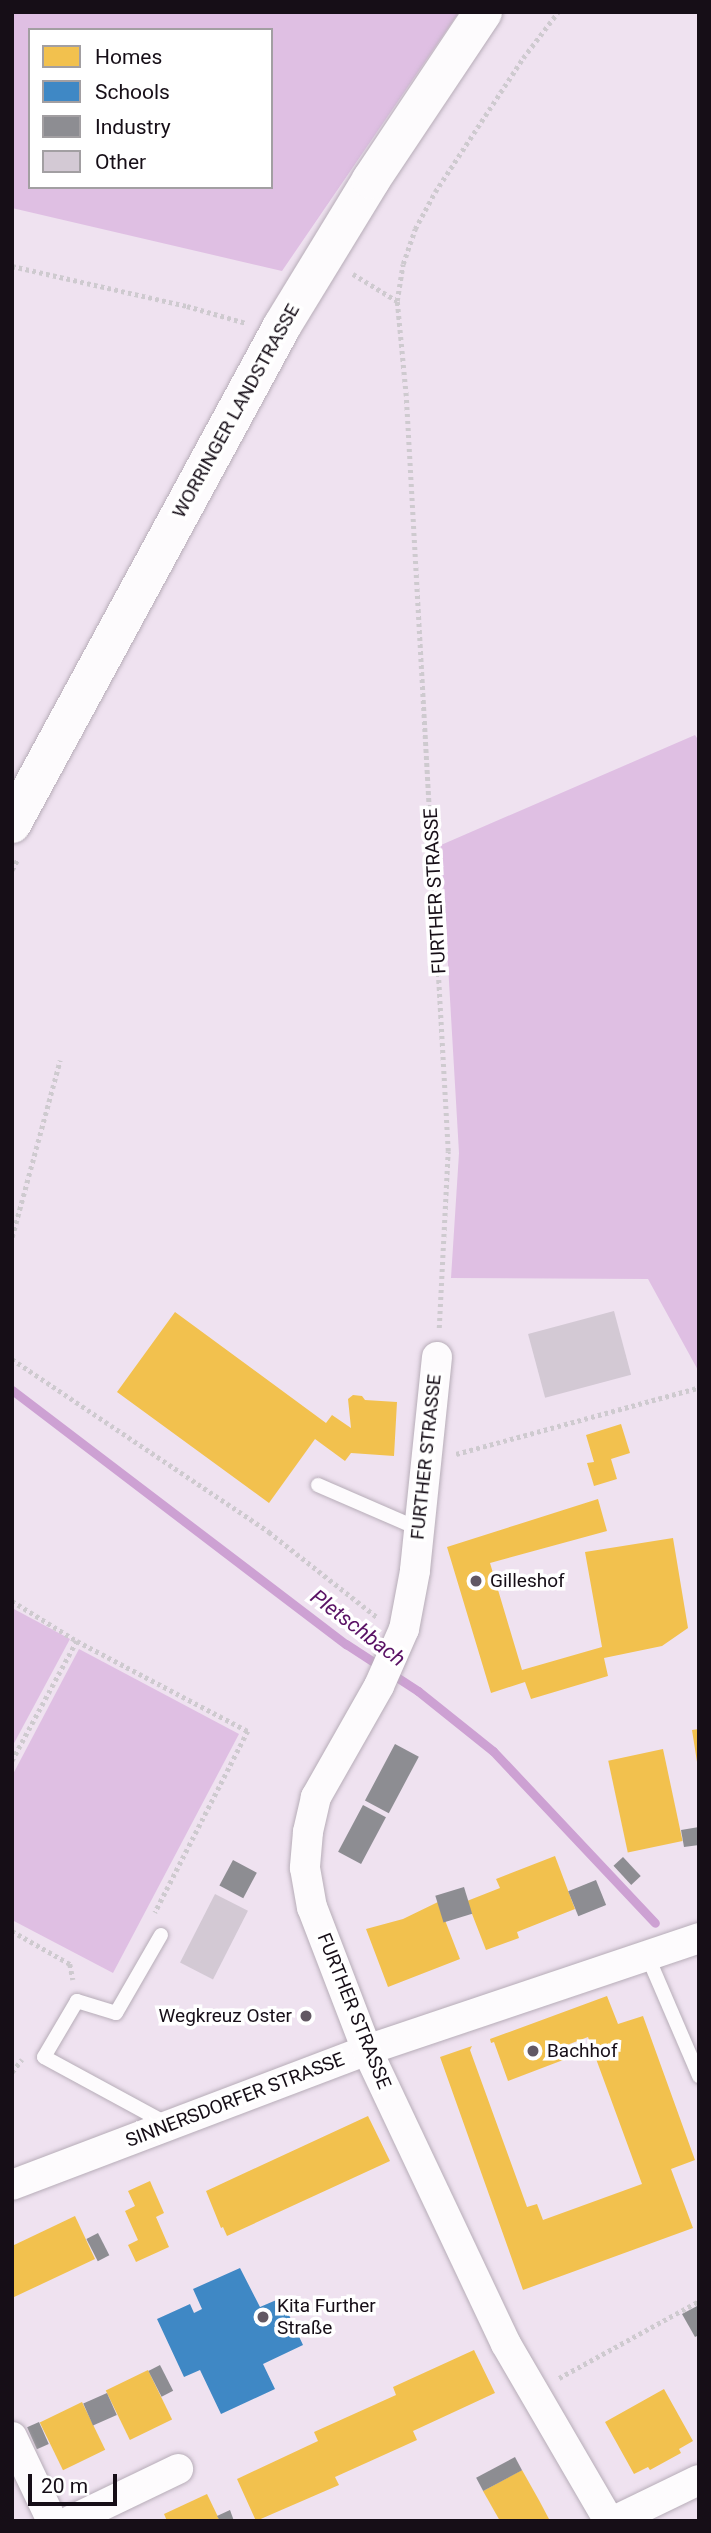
<!DOCTYPE html>
<meta charset="utf-8">
<style>
body{margin:0}
#map{position:relative;width:711px;height:2533px;overflow:hidden;background:#efe2f0;font-family:Roboto,sans-serif}
div>[style]{position:absolute}
.green>*{inset:0;background:#dfbfe3}
.homes>*{inset:0;background:#f2c14e;transform-origin:0 0}
.schools>*{inset:0;background:#3f88c5}
.industry>*{inset:0;background:#8d8d92;transform-origin:0 0}
.stream>*{height:9px;margin:-4.5px;padding:0 4.5px;transform-origin:4.5px;border-radius:4.5px;background:#cda1d3}
.building>*{inset:0;background:#d3c9d4;transform-origin:0 0}
.path>*{height:4.5px;margin-top:-2.25px;transform-origin:0;background:repeating-linear-gradient(90deg,#cecacf 0 3.5px,transparent 0 7px)}
.roads{filter:drop-shadow(0 0 2px #b7adb8) drop-shadow(0 0 2px #b7adb8)}
.lane>*{height:14px;margin:-7px;padding:0 7px;transform-origin:7px;border-radius:7px;background:#fdfbfd}
.street>*{height:30px;margin:-15px;padding:0 15px;transform-origin:15px;border-radius:15px;background:#fdfbfd}
.secondary>*{height:38px;margin:-19px;padding:0 19px;transform-origin:19px;border-radius:19px;background:#fdfbfd}
.dots>*{width:19px;height:19px;translate:-50% -50%;box-sizing:border-box;border:4px solid #fff;border-radius:50%}
span{translate:-50% -50%;white-space:nowrap;text-align:center;line-height:1.15;-webkit-text-stroke:7px #fff;paint-order:stroke}
.street-label{font-size:19px;color:#160e17}
.poi-label{font-size:19px;color:#160e17}
.left{translate:0 -50%;text-align:left}
.right{translate:-100% -50%;text-align:right}
.water-label{font-size:21px;color:#591164;font-style:italic}
.frame{position:absolute;inset:0;border:14px solid #160e17;pointer-events:none}
.legend{position:absolute;left:28px;top:28px;width:245px;height:161px;box-sizing:border-box;background:#fff;border:2px solid #a29fa2;margin:0;padding:9px 12px;list-style:none;font-size:21px;color:#160e17}
.legend li{display:flex;align-items:center;gap:14px;height:35px}
.legend b{width:35px;border:2px solid #a29fa2}
.scale{position:absolute;left:28px;top:2474px;width:89px;height:32px;box-sizing:border-box;border:4px solid #160e17;border-top:0;padding-left:9px;font-size:21px;line-height:24px;white-space:nowrap;color:#160e17;-webkit-text-stroke:5px #fff;paint-order:stroke}
</style>
<div id="map">
<div class="green">
<i style="clip-path:polygon(evenodd,12px 12px,459px 12px,282px 271px,12px 208px,12px 12px,30px 30px,271px 30px,271px 187px,30px 187px,30px 30px)"></i>
<i style="clip-path:polygon(695px 735px,699px 741px,699px 1372px,648px 1279px,451px 1278px,459px 1153px,441px 845px)"></i>
<i style="clip-path:polygon(12px 1608px,70px 1639px,12px 1747px)"></i>
<i style="clip-path:polygon(79px 1649px,239px 1734px,113px 1973px,12px 1920px,12px 1776px)"></i>
</div>
<div class="homes">
<i style="clip-path:polygon(175px 1312px,326px 1423px,332px 1415px,351px 1428px,348px 1399px,353px 1395px,362px 1396px,365px 1400px,397px 1402px,394px 1456px,351px 1453px,345px 1461px,315px 1439px,269px 1503px,117px 1392px)"></i>
<i style="clip-path:polygon(621px 1424px,630px 1453px,611px 1459px,617px 1479px,594px 1486px,587px 1463px,594px 1462px,586px 1435px)"></i>
<i style="clip-path:polygon(598px 1499px,607px 1531px,490px 1563px,522px 1670px,602px 1647px,585px 1552px,673px 1538px,688px 1628px,662px 1646px,604px 1658px,608px 1676px,531px 1699px,525px 1682px,491px 1693px,447px 1547px)"></i>
<i style="clip-path:polygon(699px 1729px,699px 1761px,697px 1762px,692px 1730px)"></i>
<i style="left:663px;top:1749px;width:94px;height:56px;rotate:78deg"></i>
<i style="clip-path:polygon(555px 1856px,575px 1909px,517px 1932px,519px 1938px,486px 1950px,467px 1901px,500px 1888px,496px 1879px)"></i>
<i style="clip-path:polygon(438px 1902px,460px 1959px,388px 1987px,366px 1929px,403px 1919px)"></i>
<i style="clip-path:polygon(607px 1996px,618px 2024px,643px 2016px,695px 2160px,671px 2169px,693px 2228px,523px 2290px,440px 2057px,472px 2046px,470px 2050px,527px 2207px,537px 2204px,543px 2220px,642px 2184px,588px 2037px,567px 2045px,571px 2057px,508px 2081px,494px 2042px,491px 2043px,490px 2039px)"></i>
<i style="clip-path:polygon(368px 2116px,390px 2161px,227px 2236px,223px 2227px,221px 2228px,206px 2191px)"></i>
<i style="clip-path:polygon(150px 2181px,164px 2213px,156px 2217px,169px 2247px,136px 2262px,128px 2245px,138px 2240px,125px 2211px,135px 2206px,128px 2191px)"></i>
<i style="clip-path:polygon(75px 2216px,95px 2259px,12px 2298px,12px 2246px)"></i>
<i style="clip-path:polygon(474px 2350px,495px 2393px,413px 2431px,417px 2440px,335px 2477px,339px 2485px,256px 2521px,237px 2479px,318px 2441px,314px 2432px,396px 2395px,393px 2387px)"></i>
<i style="left:148px;top:2370px;width:55px;height:47px;rotate:64deg"></i>
<i style="clip-path:polygon(664px 2389px,693px 2441px,679px 2449px,681px 2453px,650px 2470px,648px 2467px,634px 2474px,605px 2422px)"></i>
<i style="left:82px;top:2402px;width:53px;height:47px;rotate:64deg"></i>
<i style="clip-path:polygon(522px 2470px,540px 2502px,550px 2521px,500px 2521px,483px 2491px)"></i>
<i style="clip-path:polygon(207px 2494px,220px 2521px,167px 2521px,164px 2514px)"></i>
</div>
<div class="schools">
<i style="clip-path:polygon(240px 2268px,260px 2307px,281px 2298px,303px 2345px,263px 2364px,275px 2389px,221px 2414px,200px 2370px,184px 2377px,157px 2319px,190px 2304px,194px 2313px,202px 2309px,193px 2289px)"></i>
</div>
<div class="industry">
<i style="left:395px;top:1744px;width:27px;height:64px;rotate:28deg"></i>
<i style="left:363px;top:1805px;width:26px;height:53px;rotate:28deg"></i>
<i style="clip-path:polygon(699px 1827px,699px 1845px,684px 1847px,681px 1830px)"></i>
<i style="left:623px;top:1857px;width:26px;height:13px;rotate:47deg"></i>
<i style="left:233px;top:1860px;width:27px;height:29px;rotate:28deg"></i>
<i style="left:596px;top:1880px;width:27px;height:30px;rotate:68deg"></i>
<i style="left:464px;top:1887px;width:28px;height:30px;rotate:73deg"></i>
<i style="left:98px;top:2233px;width:25px;height:13px;rotate:63deg"></i>
<i style="clip-path:polygon(699px 2305px,699px 2335px,695px 2337px,682px 2314px)"></i>
<i style="left:160px;top:2365px;width:29px;height:13px;rotate:63deg"></i>
<i style="left:107px;top:2393px;width:24px;height:26px;rotate:66deg"></i>
<i style="left:39px;top:2422px;width:24px;height:13px;rotate:66deg"></i>
<i style="left:515px;top:2457px;width:15px;height:44px;rotate:62deg"></i>
<i style="clip-path:polygon(230px 2510px,234px 2521px,220px 2521px,217px 2516px)"></i>
</div>
<div class="stream">
<i style="left:12px;top:1390px;width:420px;rotate:37.3deg"></i>
<i style="left:346px;top:1644px;width:86px;rotate:33.1deg"></i>
<i style="left:418px;top:1691px;width:96px;rotate:38.7deg"></i>
<i style="left:493px;top:1751px;width:236px;rotate:46.7deg"></i>
</div>
<div class="building">
<i style="left:614px;top:1311px;width:66px;height:89px;rotate:75deg"></i>
<i style="left:215px;top:1894px;width:37px;height:77px;rotate:27deg"></i>
</div>
<div class="path">
<i style="left:12px;top:266px;width:180px;rotate:12.9deg"></i>
<i style="left:187px;top:306px;width:61px;rotate:16.1deg"></i>
<i style="left:353px;top:274px;width:52px;rotate:31.5deg"></i>
<i style="left:12px;top:870px;width:13px;rotate:-63deg"></i>
<i style="left:12px;top:1237px;width:183px;rotate:-74.8deg"></i>
<i style="left:439px;top:1328px;width:177px;rotate:-87.1deg"></i>
<i style="left:448px;top:1151px;width:756px;rotate:-93.18deg"></i>
<i style="left:406px;top:396px;width:95px;rotate:-95.4deg"></i>
<i style="left:397px;top:301px;width:37px;rotate:-81deg"></i>
<i style="left:403px;top:264px;width:37px;rotate:-71deg"></i>
<i style="left:415px;top:229px;width:42px;rotate:-61.6deg"></i>
<i style="left:435px;top:192px;width:160px;rotate:-56.7deg"></i>
<i style="left:523px;top:58px;width:58px;rotate:-52.7deg"></i>
<i style="left:12px;top:1359px;width:310px;rotate:33.9deg"></i>
<i style="left:269px;top:1532px;width:137px;rotate:38.2deg"></i>
<i style="left:456px;top:1454px;width:251px;rotate:-15.3deg"></i>
<i style="left:12px;top:1601px;width:76px;rotate:31.6deg"></i>
<i style="left:77px;top:1641px;width:136px;rotate:118.4deg"></i>
<i style="left:77px;top:1641px;width:193px;rotate:27.8deg"></i>
<i style="left:248px;top:1731px;width:204px;rotate:117.1deg"></i>
<i style="left:12px;top:1931px;width:67px;rotate:29.6deg"></i>
<i style="left:70px;top:1964px;width:16px;rotate:79deg"></i>
<i style="left:12px;top:2072px;width:16px;rotate:-52deg"></i>
<i style="left:559px;top:2378px;width:160px;rotate:-28.8deg"></i>
</div>
<div class="roads">
<div class="lane">
<i style="left:318px;top:1485px;width:110px;rotate:23.5deg"></i>
<i style="left:161px;top:1935px;width:90px;rotate:120deg"></i>
<i style="left:116px;top:2013px;width:41px;rotate:-162.9deg"></i>
<i style="left:77px;top:2001px;width:65px;rotate:120.5deg"></i>
<i style="left:44px;top:2057px;width:142px;rotate:28.5deg"></i>
<i style="left:647px;top:1955px;width:132px;rotate:66.7deg"></i>
</div>
<div class="street">
<i style="left:437px;top:1357px;width:215px;rotate:95.9deg"></i>
<i style="left:415px;top:1571px;width:59px;rotate:100.7deg"></i>
<i style="left:404px;top:1629px;width:62px;rotate:113.7deg"></i>
<i style="left:379px;top:1686px;width:128px;rotate:119.6deg"></i>
<i style="left:316px;top:1797px;width:36px;rotate:103deg"></i>
<i style="left:308px;top:1832px;width:36px;rotate:95deg"></i>
<i style="left:305px;top:1868px;width:40px;rotate:80deg"></i>
<i style="left:312px;top:1907px;width:153px;rotate:69deg"></i>
<i style="left:367px;top:2050px;width:325px;rotate:64.7deg"></i>
<i style="left:506px;top:2344px;width:205px;rotate:59.8deg"></i>
<i style="left:12px;top:2185px;width:380px;rotate:-20.8deg"></i>
<i style="left:367px;top:2050px;width:350px;rotate:-18.6deg"></i>
<i style="left:12px;top:2437px;width:93px;rotate:64.5deg"></i>
<i style="left:70px;top:2521px;width:120px;rotate:-25.7deg"></i>
<i style="left:614px;top:2521px;width:94px;rotate:-25.8deg"></i>
</div>
<div class="secondary">
<i style="left:12px;top:824px;width:566px;rotate:-61.53deg"></i>
<i style="left:282px;top:326px;width:171px;rotate:-58.6deg"></i>
<i style="left:371px;top:180px;width:202px;rotate:-56.3deg"></i>
</div>
</div>
<div class="dots">
<i style="left:476px;top:1581px;background:#625863"></i>
<i style="left:306px;top:2016px;background:#625863"></i>
<i style="left:533px;top:2051px;background:#625863"></i>
<i style="left:263px;top:2317px;background:#625863"></i>
</div>
<div class="street-label">
<span style="left:236px;top:411px;rotate:-61deg">WORRINGER LANDSTRASSE</span>
<span style="left:435px;top:891px;rotate:-93deg">FURTHER STRASSE</span>
<span style="left:426px;top:1457px;rotate:-84deg">FURTHER STRASSE</span>
<span style="left:354px;top:2011px;rotate:68deg">FURTHER STRASSE</span>
<span style="left:235px;top:2100px;rotate:-21deg">SINNERSDORFER STRASSE</span>
</div>
<div class="poi-label">
<span class="left" style="left:490px;top:1581px">Gilleshof</span>
<span class="right" style="left:292px;top:2016px">Wegkreuz Oster</span>
<span class="left" style="left:547px;top:2051px">Bachhof</span>
<span class="left" style="left:277px;top:2317px">Kita Further<br>Straße</span>
</div>
<div class="water-label">
<span style="left:358px;top:1628px;rotate:37deg">Pletschbach</span>
</div>
<div class="frame"></div>
<ul class="legend">
<li><b style="height:19px;background:#f2c14e"></b>Homes</li>
<li><b style="height:19px;background:#3f88c5"></b>Schools</li>
<li><b style="height:19px;background:#8d8d92"></b>Industry</li>
<li><b style="height:19px;background:#d3c9d4"></b>Other</li>
</ul>
<div class="scale">20 m</div>
</div>
